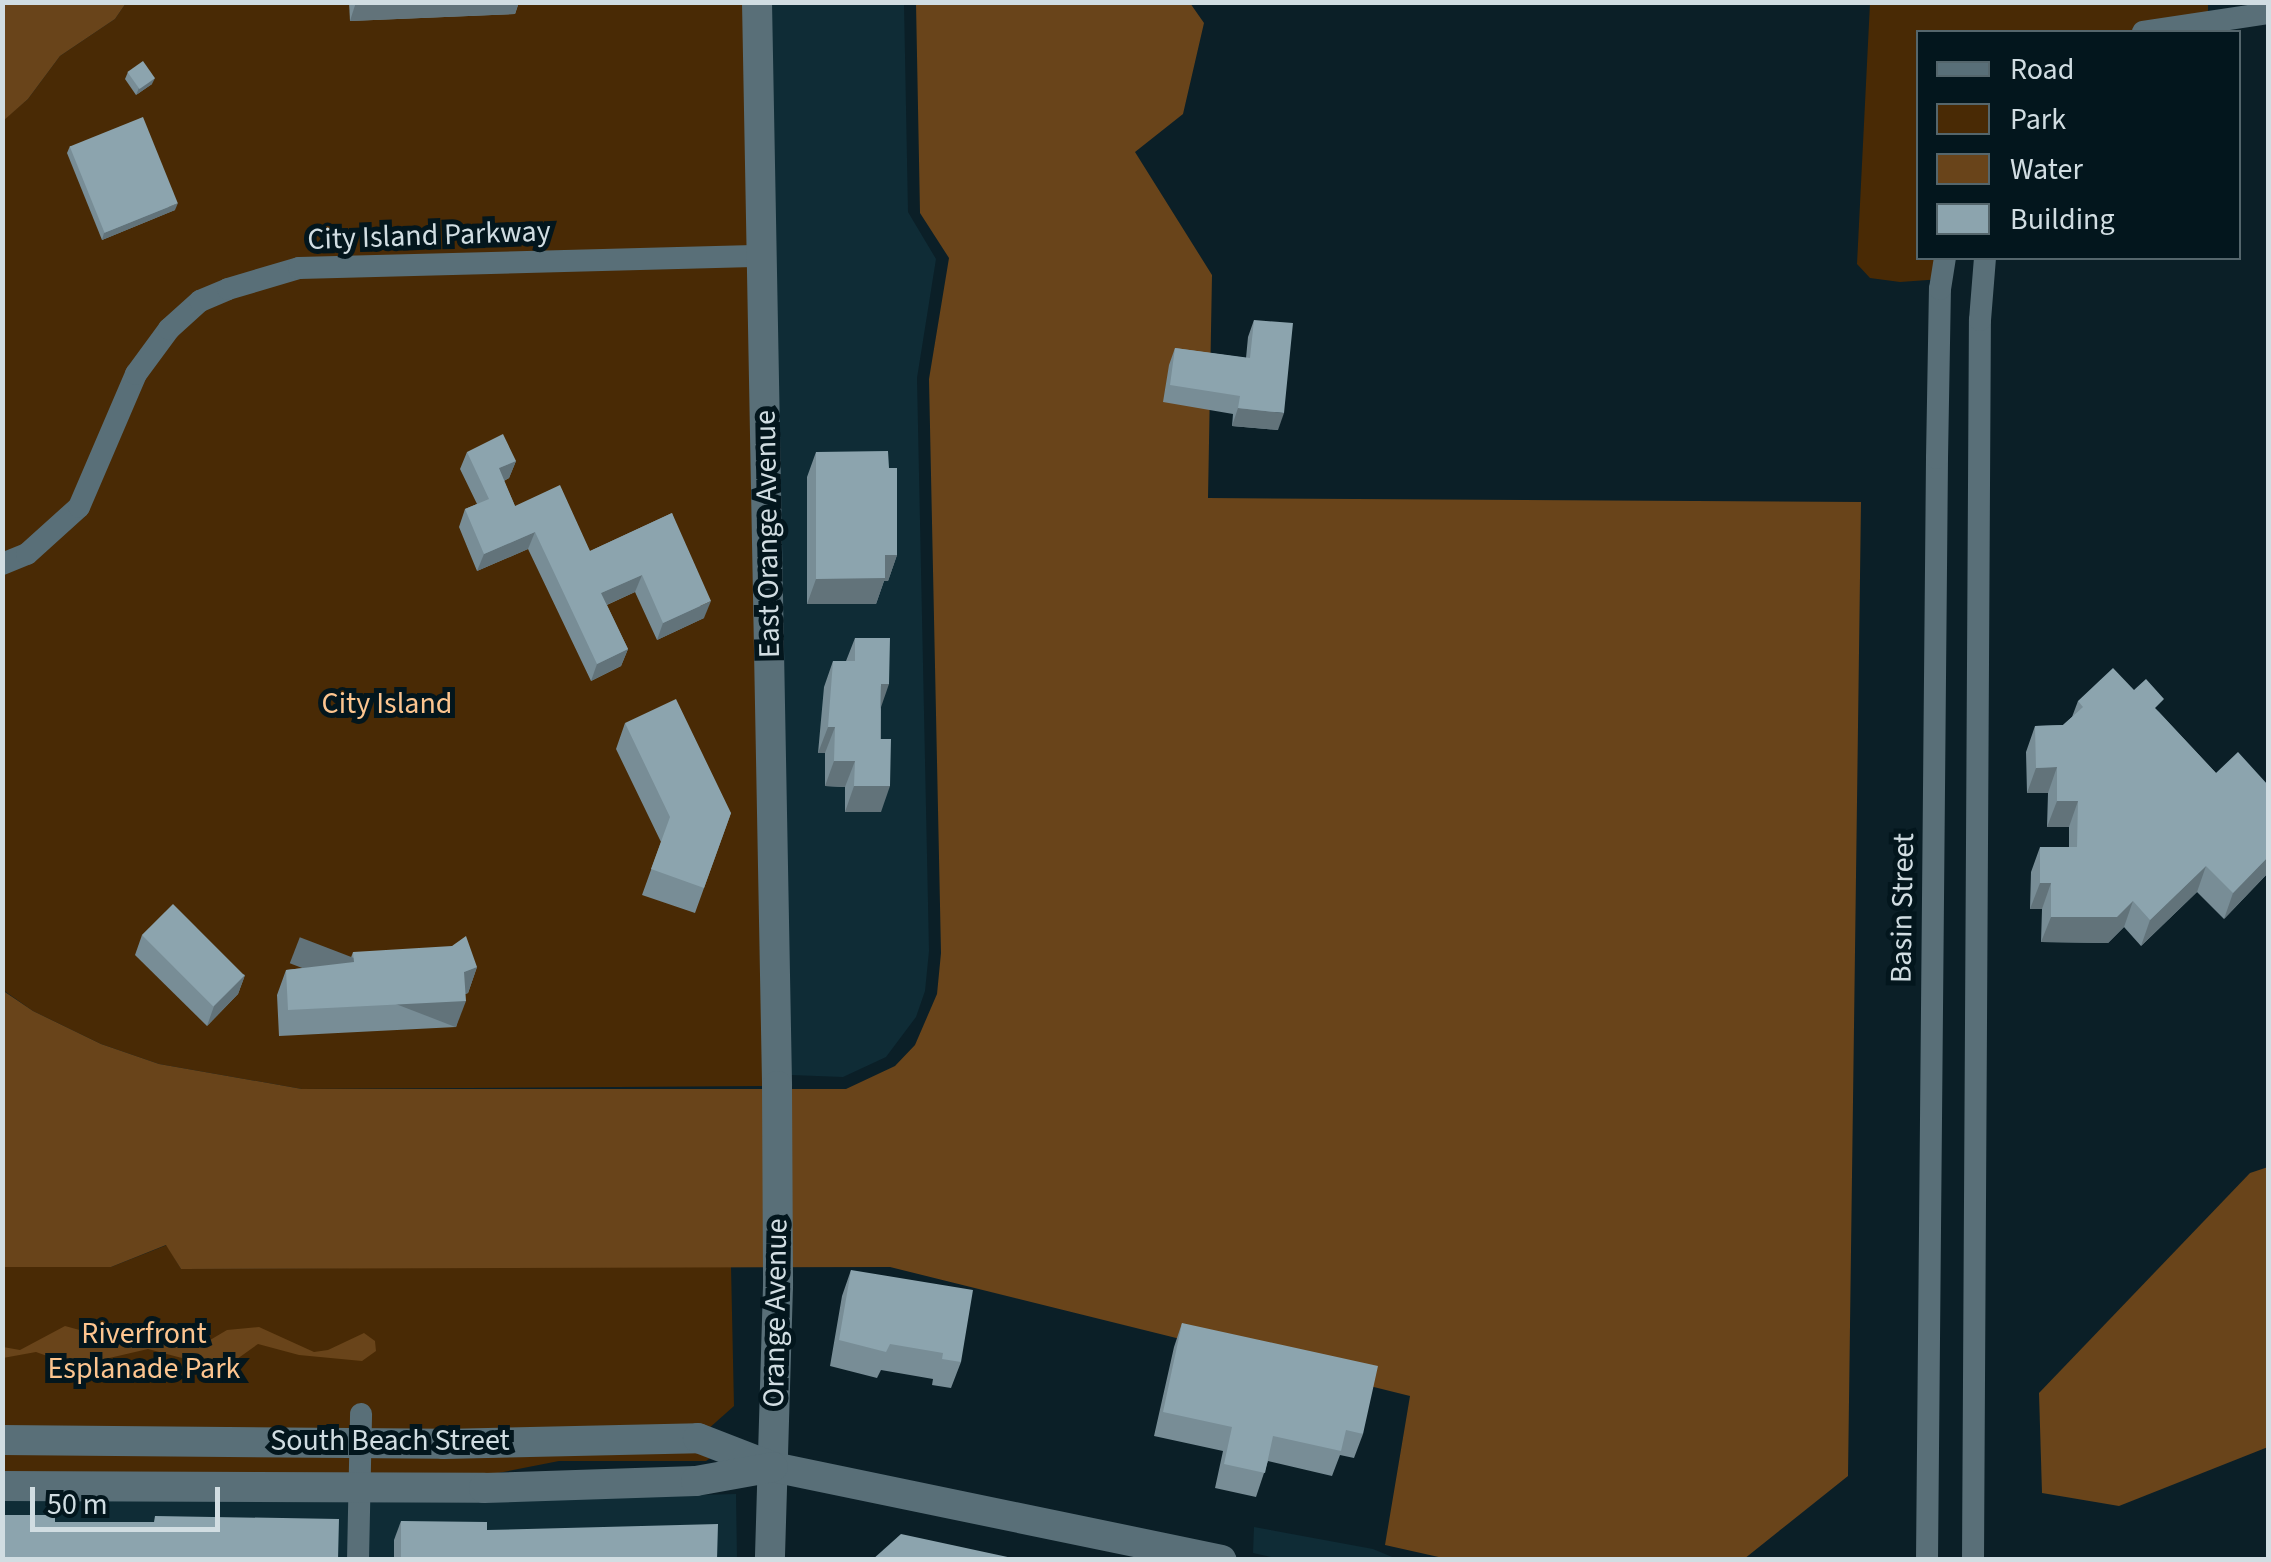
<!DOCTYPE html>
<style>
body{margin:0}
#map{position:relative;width:2271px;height:1562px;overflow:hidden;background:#0b1f27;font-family:"Source Sans 3",sans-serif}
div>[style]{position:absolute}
.built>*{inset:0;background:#0f2c36}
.green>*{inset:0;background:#492a05}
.water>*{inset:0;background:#69441a}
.street>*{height:22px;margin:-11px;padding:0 11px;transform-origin:11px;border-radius:11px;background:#596f78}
.secondary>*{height:30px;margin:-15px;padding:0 15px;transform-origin:15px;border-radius:15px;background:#596f78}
.wall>*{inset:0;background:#788d96}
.shaded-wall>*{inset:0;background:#62737a;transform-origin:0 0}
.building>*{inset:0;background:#8ca4ae;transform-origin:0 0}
span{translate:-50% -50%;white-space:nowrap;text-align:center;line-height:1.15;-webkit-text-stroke:10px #03161d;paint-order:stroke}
.street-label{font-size:30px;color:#d1dde2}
.park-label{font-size:30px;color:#fdc58f}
.frame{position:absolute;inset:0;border:5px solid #d1dde2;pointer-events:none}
.legend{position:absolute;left:1916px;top:30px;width:325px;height:230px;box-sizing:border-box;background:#03161d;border:2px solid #55666c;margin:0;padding:12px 18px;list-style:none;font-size:30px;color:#d1dde2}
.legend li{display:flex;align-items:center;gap:20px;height:50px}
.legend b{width:50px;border:2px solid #55666c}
.scale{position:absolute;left:30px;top:1487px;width:190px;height:45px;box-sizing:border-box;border:5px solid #d1dde2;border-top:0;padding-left:12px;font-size:30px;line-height:35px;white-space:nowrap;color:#d1dde2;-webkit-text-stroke:8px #03161d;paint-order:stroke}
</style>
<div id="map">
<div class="built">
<i style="clip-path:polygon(771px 3px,904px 3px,908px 212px,936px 259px,917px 378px,929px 951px,925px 991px,916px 1017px,886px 1057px,843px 1077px,791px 1075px)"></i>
<i style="clip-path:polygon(736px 1494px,737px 1559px,3px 1560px,3px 1500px,485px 1501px)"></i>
<i style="clip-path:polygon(1254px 1527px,1373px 1549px,1397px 1559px,1285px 1560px,1253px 1553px)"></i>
</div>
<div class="green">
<i style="clip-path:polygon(126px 3px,753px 3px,777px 1086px,302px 1089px,159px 1064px,101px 1044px,33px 1011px,3px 990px,2px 121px,28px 99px,60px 56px,115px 19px)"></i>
<i style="clip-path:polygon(1870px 3px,2208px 3px,2208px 21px,2143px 32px,1918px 32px,1918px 258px,1945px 258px,1942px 279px,1900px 282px,1870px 278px,1857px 264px)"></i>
<i style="clip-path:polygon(167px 1245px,181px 1269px,731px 1266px,734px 1406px,698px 1438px,3px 1440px,3px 1267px,111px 1267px)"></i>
<i style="clip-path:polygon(708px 1453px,712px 1457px,706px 1461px,559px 1461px,498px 1473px,3px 1473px,3px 1454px)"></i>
</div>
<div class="water">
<i style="clip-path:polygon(3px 2px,126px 2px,126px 3px,115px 19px,60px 56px,28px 99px,3px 121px)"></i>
<i style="clip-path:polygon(916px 3px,1190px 3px,1204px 23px,1183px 114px,1135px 152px,1212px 275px,1208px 498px,1861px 502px,1848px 1476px,1744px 1559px,1452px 1560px,1385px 1545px,1410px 1396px,890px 1267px,181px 1269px,166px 1245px,111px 1267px,3px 1267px,2px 990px,33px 1011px,101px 1044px,159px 1064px,302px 1089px,846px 1089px,895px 1066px,915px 1045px,937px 994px,941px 953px,929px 379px,949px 258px,920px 213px)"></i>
<i style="clip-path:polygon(2268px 1167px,2268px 1447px,2119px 1506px,2042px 1493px,2039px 1393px,2250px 1173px)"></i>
<i style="clip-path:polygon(65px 1326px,127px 1343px,160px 1341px,185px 1347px,205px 1343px,227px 1330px,259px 1327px,314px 1352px,328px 1350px,364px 1333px,375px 1341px,376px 1351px,362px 1361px,299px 1355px,258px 1344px,223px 1369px,148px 1349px,75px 1366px,36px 1352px,3px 1358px,3px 1347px,20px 1350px)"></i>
</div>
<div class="street">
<i style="left:2143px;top:32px;width:126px;rotate:-8.6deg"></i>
<i style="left:2px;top:564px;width:27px;rotate:-22deg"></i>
<i style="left:27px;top:554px;width:70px;rotate:-42.1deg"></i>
<i style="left:79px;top:507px;width:145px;rotate:-66.8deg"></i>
<i style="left:136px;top:374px;width:56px;rotate:-53.7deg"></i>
<i style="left:169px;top:329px;width:42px;rotate:-42.1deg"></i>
<i style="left:200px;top:301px;width:30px;rotate:-23deg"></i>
<i style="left:228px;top:289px;width:74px;rotate:-16.5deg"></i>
<i style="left:299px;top:268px;width:464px;rotate:-1.5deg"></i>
<i style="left:358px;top:1560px;width:146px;rotate:-88.8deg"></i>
<i style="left:1927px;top:1560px;width:1102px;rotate:-89.48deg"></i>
<i style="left:1937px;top:458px;width:169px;rotate:-89deg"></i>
<i style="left:1940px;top:289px;width:31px;rotate:-81deg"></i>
<i style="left:1973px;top:1560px;width:1240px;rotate:-89.68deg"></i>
<i style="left:1980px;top:320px;width:62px;rotate:-85.4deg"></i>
</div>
<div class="secondary">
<i style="left:757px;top:2px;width:1084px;rotate:88.94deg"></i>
<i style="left:777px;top:1086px;width:200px;rotate:89.7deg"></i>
<i style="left:778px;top:1286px;width:274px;rotate:91.7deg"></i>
<i style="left:2px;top:1440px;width:441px;rotate:0.5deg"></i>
<i style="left:443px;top:1444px;width:255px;rotate:-1.3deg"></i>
<i style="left:698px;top:1438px;width:80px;rotate:21.1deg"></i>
<i style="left:773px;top:1467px;width:458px;rotate:11.7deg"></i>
<i style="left:2px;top:1486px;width:482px;rotate:0.2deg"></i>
<i style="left:484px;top:1488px;width:212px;rotate:-1.9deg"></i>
<i style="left:696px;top:1481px;width:78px;rotate:-10.3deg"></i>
</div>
<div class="wall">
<i style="clip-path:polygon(349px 2px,519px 2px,515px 14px,350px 21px)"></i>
<i style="clip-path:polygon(128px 72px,152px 84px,136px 95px,125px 79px)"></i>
<i style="clip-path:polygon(70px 146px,175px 210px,102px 240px,67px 153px)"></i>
<i style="clip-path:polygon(1254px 320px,1278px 430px,1232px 426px,1233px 414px,1163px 402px,1169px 365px,1175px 348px,1246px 358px,1248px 337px)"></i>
<i style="clip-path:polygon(467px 452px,516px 461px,509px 478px,504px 481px,515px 506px,590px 551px,672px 513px,704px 618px,657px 640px,635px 592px,607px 605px,628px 649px,621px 666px,591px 681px,528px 549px,477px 571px,459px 527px,465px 509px,477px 504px,460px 469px)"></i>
<i style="clip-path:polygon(816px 452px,889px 468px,897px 555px,888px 581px,884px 581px,876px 604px,807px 604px,807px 477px)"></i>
<i style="clip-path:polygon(855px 638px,881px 708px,881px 812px,845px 812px,845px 787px,825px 786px,825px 753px,818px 753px,824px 687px,833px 661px,846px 661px)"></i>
<i style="clip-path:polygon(2134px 690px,2159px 712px,2216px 773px,2268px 785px,2268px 873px,2224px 919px,2197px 892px,2141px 946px,2124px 927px,2108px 943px,2041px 942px,2042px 909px,2030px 909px,2031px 872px,2040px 847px,2069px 847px,2069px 827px,2047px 827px,2048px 793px,2027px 793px,2026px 752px,2035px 726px,2063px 725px,2072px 717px,2078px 701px)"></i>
<i style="clip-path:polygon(625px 723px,731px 813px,695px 913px,642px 895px,661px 842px,616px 749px)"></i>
<i style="clip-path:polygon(142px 935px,245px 975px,238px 994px,207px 1026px,135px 955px)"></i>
<i style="clip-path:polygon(353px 952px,477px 967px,468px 993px,465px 994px,456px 1027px,279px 1036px,277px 995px,286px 970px,349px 963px)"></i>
<i style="clip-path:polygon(851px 1270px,961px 1362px,951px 1388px,932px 1385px,933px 1379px,881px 1370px,877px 1378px,830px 1366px,842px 1296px)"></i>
<i style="clip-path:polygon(1182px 1323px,1363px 1434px,1354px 1458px,1340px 1455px,1332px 1476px,1268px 1461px,1256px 1497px,1215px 1488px,1223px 1451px,1154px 1436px,1174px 1347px)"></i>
<i style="clip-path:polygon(401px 1521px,487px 1530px,717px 1560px,394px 1560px,394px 1540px)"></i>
</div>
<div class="shaded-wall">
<i style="clip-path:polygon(356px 2px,519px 2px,515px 14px,350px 21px)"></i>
<i style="clip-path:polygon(155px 78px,152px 84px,136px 95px,139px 88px)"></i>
<i style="clip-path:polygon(178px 203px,175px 210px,102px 240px,104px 233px)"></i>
<i style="clip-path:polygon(1238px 408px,1284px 413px,1278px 430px,1232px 426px)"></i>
<i style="clip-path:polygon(516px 461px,509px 478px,493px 486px,499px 468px)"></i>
<i style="clip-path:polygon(535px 532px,528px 549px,477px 571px,484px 554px)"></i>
<i style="clip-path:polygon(885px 555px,897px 555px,888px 581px,884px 581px,876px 604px,807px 604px,816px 579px)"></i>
<i style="clip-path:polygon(642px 575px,635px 592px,595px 610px,601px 593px)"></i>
<i style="clip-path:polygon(711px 601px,704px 618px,657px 640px,663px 623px)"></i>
<i style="clip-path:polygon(628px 649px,621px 666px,591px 681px,597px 664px)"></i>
<i style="clip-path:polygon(881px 684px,889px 684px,880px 710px)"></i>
<i style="clip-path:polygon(828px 727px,835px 727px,825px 753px,818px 753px)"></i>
<i style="clip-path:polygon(834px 761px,855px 761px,845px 787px,825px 786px)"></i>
<i style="clip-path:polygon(2057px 767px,2048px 793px,2027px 793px,2036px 768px)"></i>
<i style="clip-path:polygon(854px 786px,890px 786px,881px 812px,845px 812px)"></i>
<i style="clip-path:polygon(2057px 801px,2078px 801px,2069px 827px,2047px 827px)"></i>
<i style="clip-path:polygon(2268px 857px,2268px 873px,2224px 919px,2233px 893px)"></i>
<i style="clip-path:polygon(2206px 866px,2197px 892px,2141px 946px,2150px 920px)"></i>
<i style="clip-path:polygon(2040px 883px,2051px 883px,2042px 909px,2030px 909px)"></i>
<i style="clip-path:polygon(2133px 901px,2124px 927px,2108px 943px,2041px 942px,2051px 917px)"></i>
<i style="clip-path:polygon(477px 967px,468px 993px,455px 998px,464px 972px)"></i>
<i style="clip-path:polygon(245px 975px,238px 994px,207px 1026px,214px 1006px)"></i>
<i style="left:466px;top:1001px;width:28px;height:178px;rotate:111deg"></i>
</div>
<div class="building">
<i style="left:143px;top:61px;width:21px;height:19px;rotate:55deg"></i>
<i style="left:143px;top:117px;width:93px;height:79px;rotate:68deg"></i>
<i style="clip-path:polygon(1254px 320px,1293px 323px,1284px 413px,1238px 408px,1240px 396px,1170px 385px,1175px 348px,1250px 358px)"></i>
<i style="clip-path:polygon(503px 434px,516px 461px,499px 468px,515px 506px,560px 485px,590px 551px,672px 513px,711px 601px,663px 623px,642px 575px,601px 593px,628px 649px,597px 664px,535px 532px,484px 554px,465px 509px,489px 499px,467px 452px)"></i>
<i style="clip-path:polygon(888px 451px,889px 468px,897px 468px,897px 555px,885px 555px,885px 578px,816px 579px,816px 452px)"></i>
<i style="clip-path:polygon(855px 638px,890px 638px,889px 684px,881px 684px,880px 739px,891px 739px,890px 786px,854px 786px,855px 761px,834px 761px,835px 727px,828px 727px,833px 661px,855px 661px)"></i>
<i style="clip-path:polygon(2113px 668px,2134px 690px,2146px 679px,2164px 699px,2155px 708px,2216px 773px,2238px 752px,2268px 785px,2268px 857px,2233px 893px,2206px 866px,2150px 920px,2133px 901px,2117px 917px,2051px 917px,2051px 883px,2040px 883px,2040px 847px,2077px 847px,2078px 801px,2057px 801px,2057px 767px,2036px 768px,2035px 726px,2063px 725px,2083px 707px,2078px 701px)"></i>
<i style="clip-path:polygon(676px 699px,731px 813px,704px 888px,651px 869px,670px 817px,625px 723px)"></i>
<i style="left:173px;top:904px;width:101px;height:44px;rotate:45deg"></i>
<i style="clip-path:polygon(466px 936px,477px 967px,464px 972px,466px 1001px,288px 1010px,286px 970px,354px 962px,353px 952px,452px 946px)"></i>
<i style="clip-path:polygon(851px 1270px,973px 1290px,961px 1362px,942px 1359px,943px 1353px,890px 1344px,886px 1352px,839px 1340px)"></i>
<i style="clip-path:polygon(1182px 1323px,1378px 1366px,1363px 1434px,1346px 1430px,1341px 1451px,1273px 1436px,1265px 1473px,1224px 1464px,1232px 1427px,1163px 1412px)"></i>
<i style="clip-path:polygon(2px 1515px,55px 1515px,55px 1522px,154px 1522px,155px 1516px,339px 1519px,338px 1560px,2px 1560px)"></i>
<i style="clip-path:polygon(401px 1521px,487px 1522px,487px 1530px,718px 1524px,717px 1560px,401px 1560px)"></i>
<i style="clip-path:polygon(901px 1534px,1021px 1560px,872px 1560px)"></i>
</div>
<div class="street-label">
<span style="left:429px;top:236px;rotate:-2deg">City Island Parkway</span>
<span style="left:768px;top:534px;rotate:-91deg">East Orange Avenue</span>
<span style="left:1903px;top:908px;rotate:-89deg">Basin Street</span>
<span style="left:776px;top:1313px;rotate:-89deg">Orange Avenue</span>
<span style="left:390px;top:1441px">South Beach Street</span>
</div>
<div class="park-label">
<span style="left:387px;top:704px">City Island</span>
<span style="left:144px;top:1351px">Riverfront<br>Esplanade Park</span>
</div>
<div class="frame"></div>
<ul class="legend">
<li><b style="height:12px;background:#596f78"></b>Road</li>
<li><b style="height:28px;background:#492a05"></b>Park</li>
<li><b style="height:28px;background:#69441a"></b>Water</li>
<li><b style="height:28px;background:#8ca4ae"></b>Building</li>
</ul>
<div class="scale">50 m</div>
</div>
